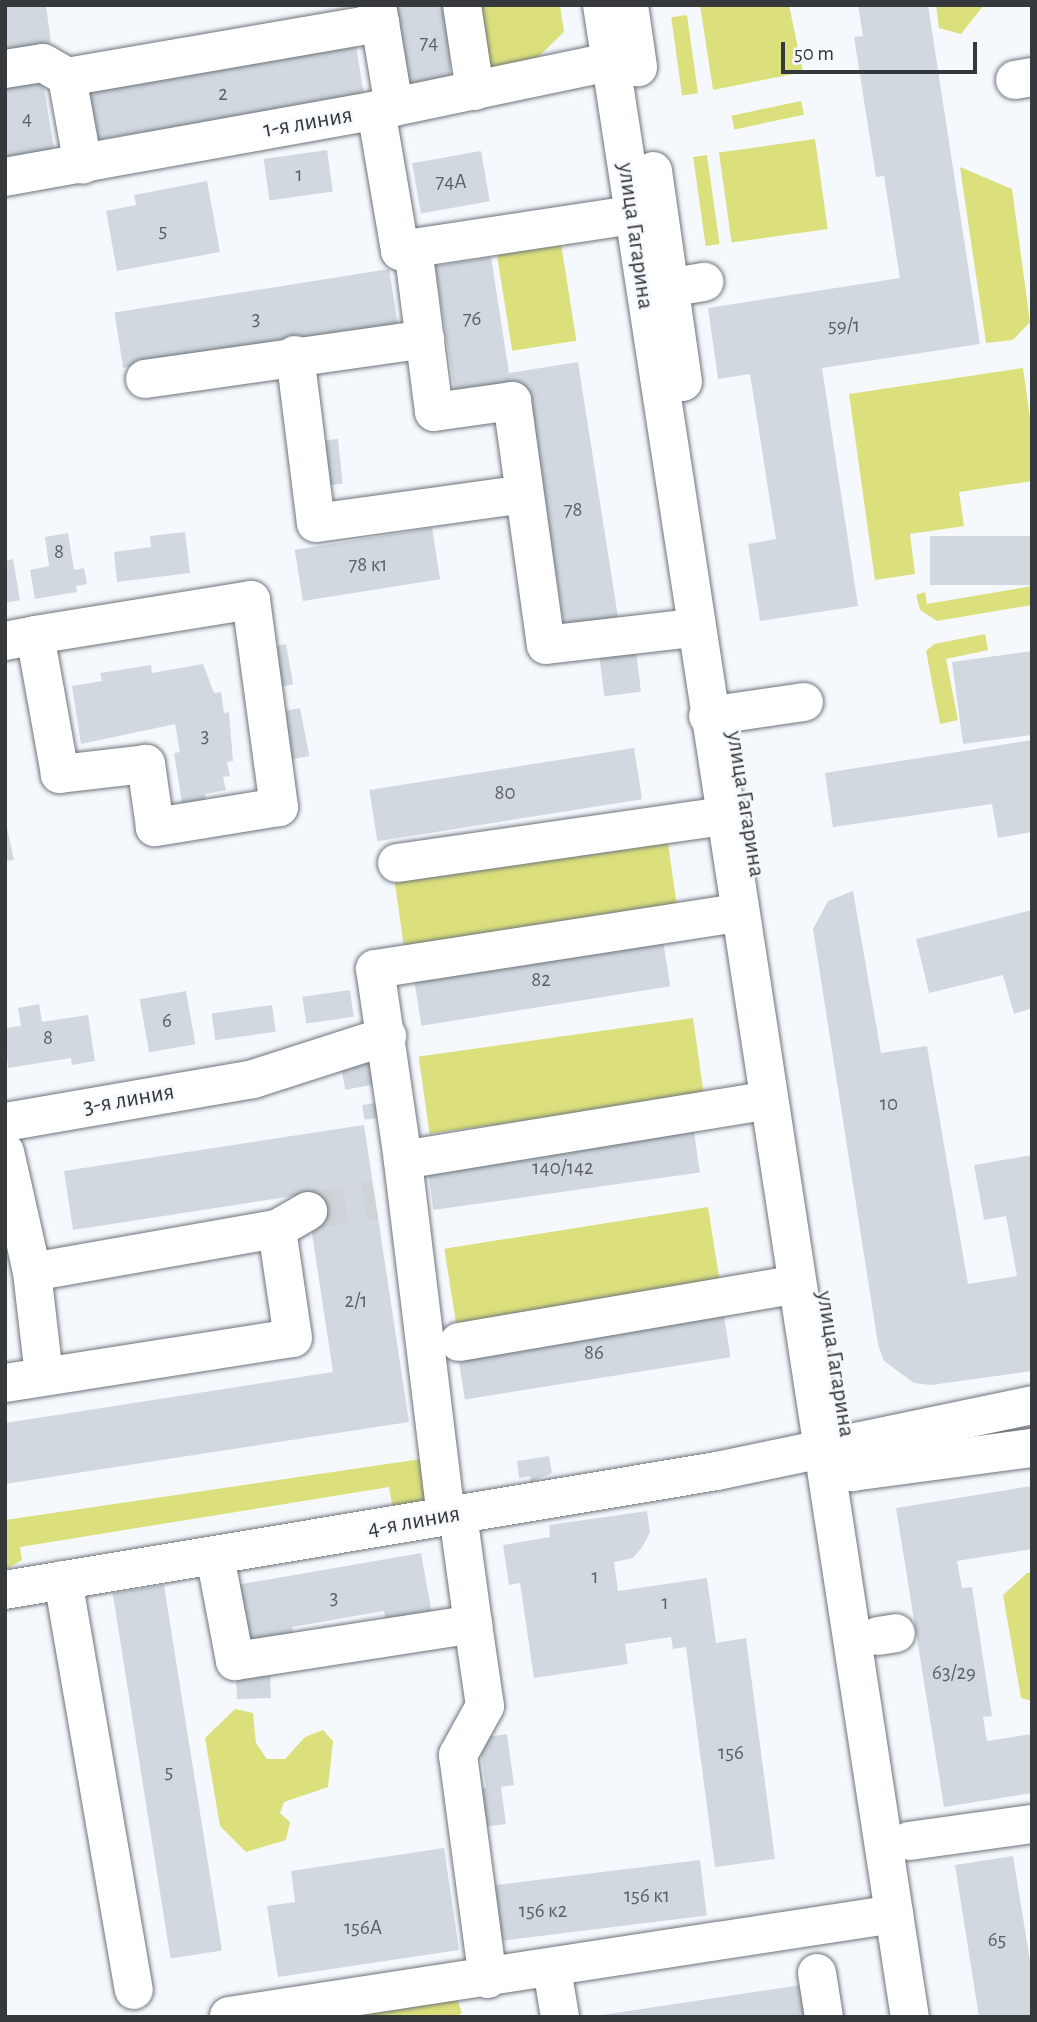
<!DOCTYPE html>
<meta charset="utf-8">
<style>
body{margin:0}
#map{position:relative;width:1037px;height:2022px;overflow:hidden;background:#f5f9fe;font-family:"Alegreya Sans",sans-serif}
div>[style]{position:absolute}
.green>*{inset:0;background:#dbe07c;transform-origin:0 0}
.building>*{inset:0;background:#d1d8df;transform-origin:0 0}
.minor-tunnel>*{height:38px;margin-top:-19px;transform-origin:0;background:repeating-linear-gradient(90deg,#cfd3d7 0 38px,transparent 0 57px)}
.roads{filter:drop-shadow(0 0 2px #6d747a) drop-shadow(0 0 2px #6d747a)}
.minor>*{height:38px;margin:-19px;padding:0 19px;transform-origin:19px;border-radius:19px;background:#fff}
.major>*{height:38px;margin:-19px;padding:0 19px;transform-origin:19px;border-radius:19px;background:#fff}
span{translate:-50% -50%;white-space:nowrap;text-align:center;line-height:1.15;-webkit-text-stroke:5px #f5f9fe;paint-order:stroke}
.number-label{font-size:21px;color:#5d6165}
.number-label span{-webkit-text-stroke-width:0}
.street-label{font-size:24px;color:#36393c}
.frame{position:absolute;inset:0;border:7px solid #36393c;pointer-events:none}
.scale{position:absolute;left:781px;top:42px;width:196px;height:32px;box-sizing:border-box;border:4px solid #36393c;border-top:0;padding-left:9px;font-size:21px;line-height:24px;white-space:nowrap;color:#36393c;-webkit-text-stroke:5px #f5f9fe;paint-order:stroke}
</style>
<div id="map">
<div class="green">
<i style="clip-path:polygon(471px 5px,560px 5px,564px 32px,528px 67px,482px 75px)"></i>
<i style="clip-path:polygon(700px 5px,789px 5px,803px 72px,713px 90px)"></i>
<i style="clip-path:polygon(936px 5px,984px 5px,961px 34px,939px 28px)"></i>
<i style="left:687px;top:15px;width:79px;height:16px;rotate:82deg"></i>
<i style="left:801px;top:101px;width:14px;height:71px;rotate:78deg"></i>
<i style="left:815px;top:139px;width:91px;height:97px;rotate:82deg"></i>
<i style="left:707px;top:155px;width:90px;height:14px;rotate:82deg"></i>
<i style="clip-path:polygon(960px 167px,1012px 189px,1030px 322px,1013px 340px,986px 343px)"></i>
<i style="left:559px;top:231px;width:111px;height:65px;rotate:81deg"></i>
<i style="clip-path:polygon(1023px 368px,1032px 432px,1032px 481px,959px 492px,964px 526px,910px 534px,915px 574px,875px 580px,849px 394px)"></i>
<i style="clip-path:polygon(1032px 586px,1032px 605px,937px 621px,920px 610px,916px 595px,925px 592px,927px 604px)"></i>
<i style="clip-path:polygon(985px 634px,988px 650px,946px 659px,958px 720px,940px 724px,926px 651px,934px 644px)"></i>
<i style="left:667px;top:836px;width:84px;height:276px;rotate:82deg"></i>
<i style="left:693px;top:1018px;width:78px;height:277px;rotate:82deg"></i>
<i style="left:708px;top:1207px;width:81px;height:267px;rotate:81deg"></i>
<i style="clip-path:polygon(421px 1459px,435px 1498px,401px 1511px,392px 1504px,389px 1487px,20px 1547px,22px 1560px,5px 1570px,5px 1520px)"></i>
<i style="clip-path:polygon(1027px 1573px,1032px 1573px,1032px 1701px,1021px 1698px,1003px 1595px)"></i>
<i style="clip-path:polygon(235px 1709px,253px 1713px,256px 1743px,267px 1759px,285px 1759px,305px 1737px,323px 1730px,333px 1741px,328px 1787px,284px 1802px,280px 1813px,290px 1822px,286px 1840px,246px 1852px,220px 1826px,205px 1738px)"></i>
<i style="clip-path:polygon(456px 1996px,462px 2013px,455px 2017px,278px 2017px)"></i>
</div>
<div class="building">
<i style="clip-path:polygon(5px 5px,46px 5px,51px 43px,5px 50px)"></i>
<i style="left:396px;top:5px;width:54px;height:85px"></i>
<i style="clip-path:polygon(858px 5px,928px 5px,980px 344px,822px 368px,858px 606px,760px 621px,748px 544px,776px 539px,750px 374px,718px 379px,708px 308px,900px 278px,884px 176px,876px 177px,854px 37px,863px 36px)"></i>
<i style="left:356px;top:45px;width:53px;height:278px;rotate:81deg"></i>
<i style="clip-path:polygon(43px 82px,54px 149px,5px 157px,5px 88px)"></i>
<i style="left:327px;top:150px;width:42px;height:64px;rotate:82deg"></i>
<i style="left:481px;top:151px;width:51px;height:70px;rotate:80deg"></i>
<i style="clip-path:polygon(207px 181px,220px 252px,117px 271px,106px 211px,136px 205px,134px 195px)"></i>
<i style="clip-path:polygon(491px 257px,509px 373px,578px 362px,620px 630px,566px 638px,527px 389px,456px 400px,435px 266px)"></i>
<i style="left:389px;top:269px;width:56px;height:278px;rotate:81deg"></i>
<i style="left:338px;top:439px;width:45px;height:21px;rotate:84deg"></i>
<i style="left:432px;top:528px;width:52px;height:139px;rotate:81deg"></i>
<i style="clip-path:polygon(185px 532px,190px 573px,117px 582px,114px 552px,151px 547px,150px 536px)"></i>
<i style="clip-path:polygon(68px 533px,74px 570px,84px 568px,87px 584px,76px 586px,77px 592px,35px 599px,30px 570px,49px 566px,45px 537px)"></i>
<i style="left:1032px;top:536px;width:49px;height:102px;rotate:90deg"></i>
<i style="clip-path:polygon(13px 559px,20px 600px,5px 603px,5px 561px)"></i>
<i style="left:635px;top:643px;width:49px;height:37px;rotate:83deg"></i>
<i style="left:286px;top:644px;width:41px;height:25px;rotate:80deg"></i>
<i style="clip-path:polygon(1032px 651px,1032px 735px,963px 744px,952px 662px)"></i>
<i style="clip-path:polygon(203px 664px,214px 693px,221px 692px,224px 713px,229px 712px,233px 761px,227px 762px,230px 776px,223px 777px,226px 790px,205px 794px,207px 805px,183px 809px,174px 753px,180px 752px,175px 724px,81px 744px,72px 686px,102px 681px,100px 673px,151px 665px,152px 673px)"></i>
<i style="left:300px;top:708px;width:49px;height:25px;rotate:79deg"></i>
<i style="clip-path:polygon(1032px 740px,1032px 832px,998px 838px,992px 804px,833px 827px,825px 773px)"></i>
<i style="left:634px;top:748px;width:52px;height:268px;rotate:81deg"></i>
<i style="clip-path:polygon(5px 819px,14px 860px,5px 861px)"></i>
<i style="clip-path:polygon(853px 891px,881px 1053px,927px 1046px,968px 1284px,1017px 1276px,1006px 1216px,984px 1220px,974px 1165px,1032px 1155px,1032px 1371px,931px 1385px,914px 1383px,884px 1361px,878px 1344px,813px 929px,828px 901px)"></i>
<i style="clip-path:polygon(1032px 910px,1032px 1008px,1014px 1014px,1003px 975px,929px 993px,916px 939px)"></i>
<i style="left:662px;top:934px;width:53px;height:252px;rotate:81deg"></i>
<i style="left:350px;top:990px;width:27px;height:48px;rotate:82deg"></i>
<i style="left:186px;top:991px;width:54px;height:47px;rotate:80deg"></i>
<i style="clip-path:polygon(39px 1004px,42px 1022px,88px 1015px,95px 1061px,72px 1065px,71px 1058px,8px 1068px,5px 1028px,21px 1026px,18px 1008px)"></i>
<i style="left:272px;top:1005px;width:27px;height:61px;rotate:82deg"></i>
<i style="left:375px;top:1057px;width:27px;height:35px;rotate:80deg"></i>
<i style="left:383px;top:1102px;width:15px;height:21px;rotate:82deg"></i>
<i style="left:693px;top:1124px;width:49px;height:269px;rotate:82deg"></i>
<i style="clip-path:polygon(364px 1125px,409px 1422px,5px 1484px,5px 1423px,333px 1372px,306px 1194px,73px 1230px,64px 1171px)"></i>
<i style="left:722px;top:1303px;width:55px;height:269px;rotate:81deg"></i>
<i style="clip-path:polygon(549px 1456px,552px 1473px,531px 1482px,530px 1476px,519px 1478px,517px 1461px)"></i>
<i style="clip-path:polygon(1032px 1486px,1032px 1549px,957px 1561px,962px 1588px,972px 1587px,992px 1716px,983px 1717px,987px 1741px,1032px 1734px,1032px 1793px,944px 1807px,896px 1508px)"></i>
<i style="clip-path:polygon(647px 1511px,650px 1532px,643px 1546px,633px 1558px,614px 1562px,618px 1591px,707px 1578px,716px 1643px,746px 1638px,775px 1859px,715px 1867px,686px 1647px,673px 1649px,671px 1637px,625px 1644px,628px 1664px,534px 1678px,520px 1583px,509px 1585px,503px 1545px,550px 1537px,549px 1525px)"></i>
<i style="clip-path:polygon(421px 1553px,432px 1614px,386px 1622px,384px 1611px,292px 1627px,294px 1638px,247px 1646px,236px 1585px)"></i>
<i style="left:164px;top:1585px;width:370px;height:52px;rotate:81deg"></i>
<i style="left:270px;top:1672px;width:26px;height:34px;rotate:88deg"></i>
<i style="clip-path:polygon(507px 1734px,514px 1785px,501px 1787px,506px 1824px,483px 1827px,478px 1789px,486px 1788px,479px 1738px)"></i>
<i style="clip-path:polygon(444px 1848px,459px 1950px,278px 1977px,267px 1906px,295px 1902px,291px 1871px)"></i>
<i style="clip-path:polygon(1013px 1856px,1032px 1973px,1032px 2017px,979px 2017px,955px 1865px)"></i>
<i style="left:700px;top:1860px;width:56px;height:211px;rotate:83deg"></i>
<i style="clip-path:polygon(801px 1985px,806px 2017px,603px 2017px,602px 2015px)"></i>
</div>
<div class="minor-tunnel">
<i style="left:308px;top:1211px;width:68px;rotate:-9.3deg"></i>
</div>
<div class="roads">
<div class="minor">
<i style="left:377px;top:5px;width:103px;rotate:80.5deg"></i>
<i style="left:462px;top:5px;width:87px;rotate:81.4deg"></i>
<i style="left:5px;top:69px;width:38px;rotate:-9deg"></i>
<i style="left:43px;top:63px;width:28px;rotate:30deg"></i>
<i style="left:67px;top:77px;width:318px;rotate:-9.8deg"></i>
<i style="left:67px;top:77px;width:89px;rotate:79.7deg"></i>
<i style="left:1015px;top:80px;width:17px;rotate:-10deg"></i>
<i style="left:376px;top:110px;width:143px;rotate:80.3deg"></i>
<i style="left:400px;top:251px;width:13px;rotate:-13deg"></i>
<i style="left:5px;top:177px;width:395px;rotate:-10.2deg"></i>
<i style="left:394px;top:107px;width:221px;rotate:-11.8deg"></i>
<i style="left:632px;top:215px;width:221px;rotate:171.4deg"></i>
<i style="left:413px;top:248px;width:165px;rotate:82.7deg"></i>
<i style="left:434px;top:412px;width:79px;rotate:-8deg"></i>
<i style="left:512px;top:401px;width:246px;rotate:82.1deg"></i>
<i style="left:546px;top:645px;width:149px;rotate:-6.6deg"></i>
<i style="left:669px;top:288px;width:36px;rotate:-10deg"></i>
<i style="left:295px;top:355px;width:169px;rotate:82.9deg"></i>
<i style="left:316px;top:523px;width:210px;rotate:-7.9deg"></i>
<i style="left:145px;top:379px;width:283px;rotate:-8.1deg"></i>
<i style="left:5px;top:641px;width:31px;rotate:-11deg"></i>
<i style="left:35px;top:635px;width:219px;rotate:-9.2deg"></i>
<i style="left:251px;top:600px;width:209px;rotate:82.3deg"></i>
<i style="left:279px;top:807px;width:126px;rotate:170.8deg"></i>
<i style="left:155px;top:827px;width:64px;rotate:-98.1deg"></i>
<i style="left:146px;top:764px;width:87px;rotate:173.4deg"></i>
<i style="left:60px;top:774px;width:141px;rotate:-100.2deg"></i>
<i style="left:708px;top:716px;width:97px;rotate:-8.3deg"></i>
<i style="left:397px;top:863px;width:330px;rotate:-8.2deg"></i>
<i style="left:5px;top:1122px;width:252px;rotate:-9.8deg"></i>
<i style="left:253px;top:1079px;width:141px;rotate:-17.8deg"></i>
<i style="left:5px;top:1152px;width:123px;rotate:77.3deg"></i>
<i style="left:32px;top:1272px;width:104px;rotate:83.4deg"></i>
<i style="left:403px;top:1160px;width:193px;rotate:-98.3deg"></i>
<i style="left:375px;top:969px;width:367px;rotate:-8.8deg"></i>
<i style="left:32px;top:1272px;width:249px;rotate:-10deg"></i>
<i style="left:277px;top:1229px;width:36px;rotate:-30deg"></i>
<i style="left:459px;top:1342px;width:343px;rotate:-9.7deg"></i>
<i style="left:5px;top:1383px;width:291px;rotate:-8.9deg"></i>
<i style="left:293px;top:1338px;width:110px;rotate:-98.4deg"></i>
<i style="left:822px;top:1451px;width:37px;rotate:35deg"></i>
<i style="left:852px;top:1472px;width:182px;rotate:-7.6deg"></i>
<i style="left:446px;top:1517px;width:360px;rotate:-96.9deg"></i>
<i style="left:403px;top:1160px;width:370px;rotate:-9.3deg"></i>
<i style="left:215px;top:1556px;width:107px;rotate:79.2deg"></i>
<i style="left:235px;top:1661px;width:241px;rotate:-8.8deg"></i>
<i style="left:473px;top:1624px;width:111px;rotate:-97.8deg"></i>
<i style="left:63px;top:1580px;width:416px;rotate:80.2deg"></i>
<i style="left:5px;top:1590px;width:722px;rotate:-9.49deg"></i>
<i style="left:717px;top:1471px;width:322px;rotate:-11.8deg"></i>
<i style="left:473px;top:1624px;width:83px;rotate:81.7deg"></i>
<i style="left:485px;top:1706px;width:56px;rotate:118.9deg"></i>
<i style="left:458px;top:1755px;width:226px;rotate:82.4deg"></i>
<i style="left:878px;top:1636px;width:18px;rotate:-9deg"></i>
<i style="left:909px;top:1841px;width:124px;rotate:-7.9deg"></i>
<i style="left:552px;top:1969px;width:49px;rotate:80.5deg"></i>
<i style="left:817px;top:1973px;width:45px;rotate:81deg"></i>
<i style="left:229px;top:2016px;width:673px;rotate:-8.72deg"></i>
</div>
<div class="major">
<i style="left:602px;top:5px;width:2035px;rotate:81.3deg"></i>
<i style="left:629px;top:5px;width:63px;rotate:81.7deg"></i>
<i style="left:653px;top:171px;width:213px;rotate:81.9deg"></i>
</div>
</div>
<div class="number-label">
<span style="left:429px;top:43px">74</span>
<span style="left:223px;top:94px">2</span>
<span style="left:27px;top:119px">4</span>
<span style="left:299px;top:175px">1</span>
<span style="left:451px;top:182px">74А</span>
<span style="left:163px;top:231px">5</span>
<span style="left:256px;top:319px">3</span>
<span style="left:472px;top:319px">76</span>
<span style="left:844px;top:326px">59/1</span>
<span style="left:573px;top:510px">78</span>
<span style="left:59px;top:552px">8</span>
<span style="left:368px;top:565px">78 к1</span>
<span style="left:205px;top:736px">3</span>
<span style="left:505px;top:793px">80</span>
<span style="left:541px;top:980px">82</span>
<span style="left:167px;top:1021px">6</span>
<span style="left:48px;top:1038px">8</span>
<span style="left:889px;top:1104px">10</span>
<span style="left:563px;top:1168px">140/142</span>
<span style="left:356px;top:1301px">2/1</span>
<span style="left:594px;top:1353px">86</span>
<span style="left:595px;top:1577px">1</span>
<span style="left:334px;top:1598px">3</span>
<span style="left:665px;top:1603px">1</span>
<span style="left:954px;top:1673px">63/29</span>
<span style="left:731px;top:1753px">156</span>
<span style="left:169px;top:1772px">5</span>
<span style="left:647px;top:1896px">156 к1</span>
<span style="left:543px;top:1911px">156 к2</span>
<span style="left:363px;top:1928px">156А</span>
<span style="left:997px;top:1940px">65</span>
</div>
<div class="street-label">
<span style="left:308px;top:123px;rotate:-10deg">1-я линия</span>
<span style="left:635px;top:236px;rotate:82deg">улица Гагарина</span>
<span style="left:745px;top:804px;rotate:81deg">улица Гагарина</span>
<span style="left:129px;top:1100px;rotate:-10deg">3-я линия</span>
<span style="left:835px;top:1364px;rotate:81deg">улица Гагарина</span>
<span style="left:414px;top:1522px;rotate:-10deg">4-я линия</span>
</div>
<div class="frame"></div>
<div class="scale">50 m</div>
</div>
